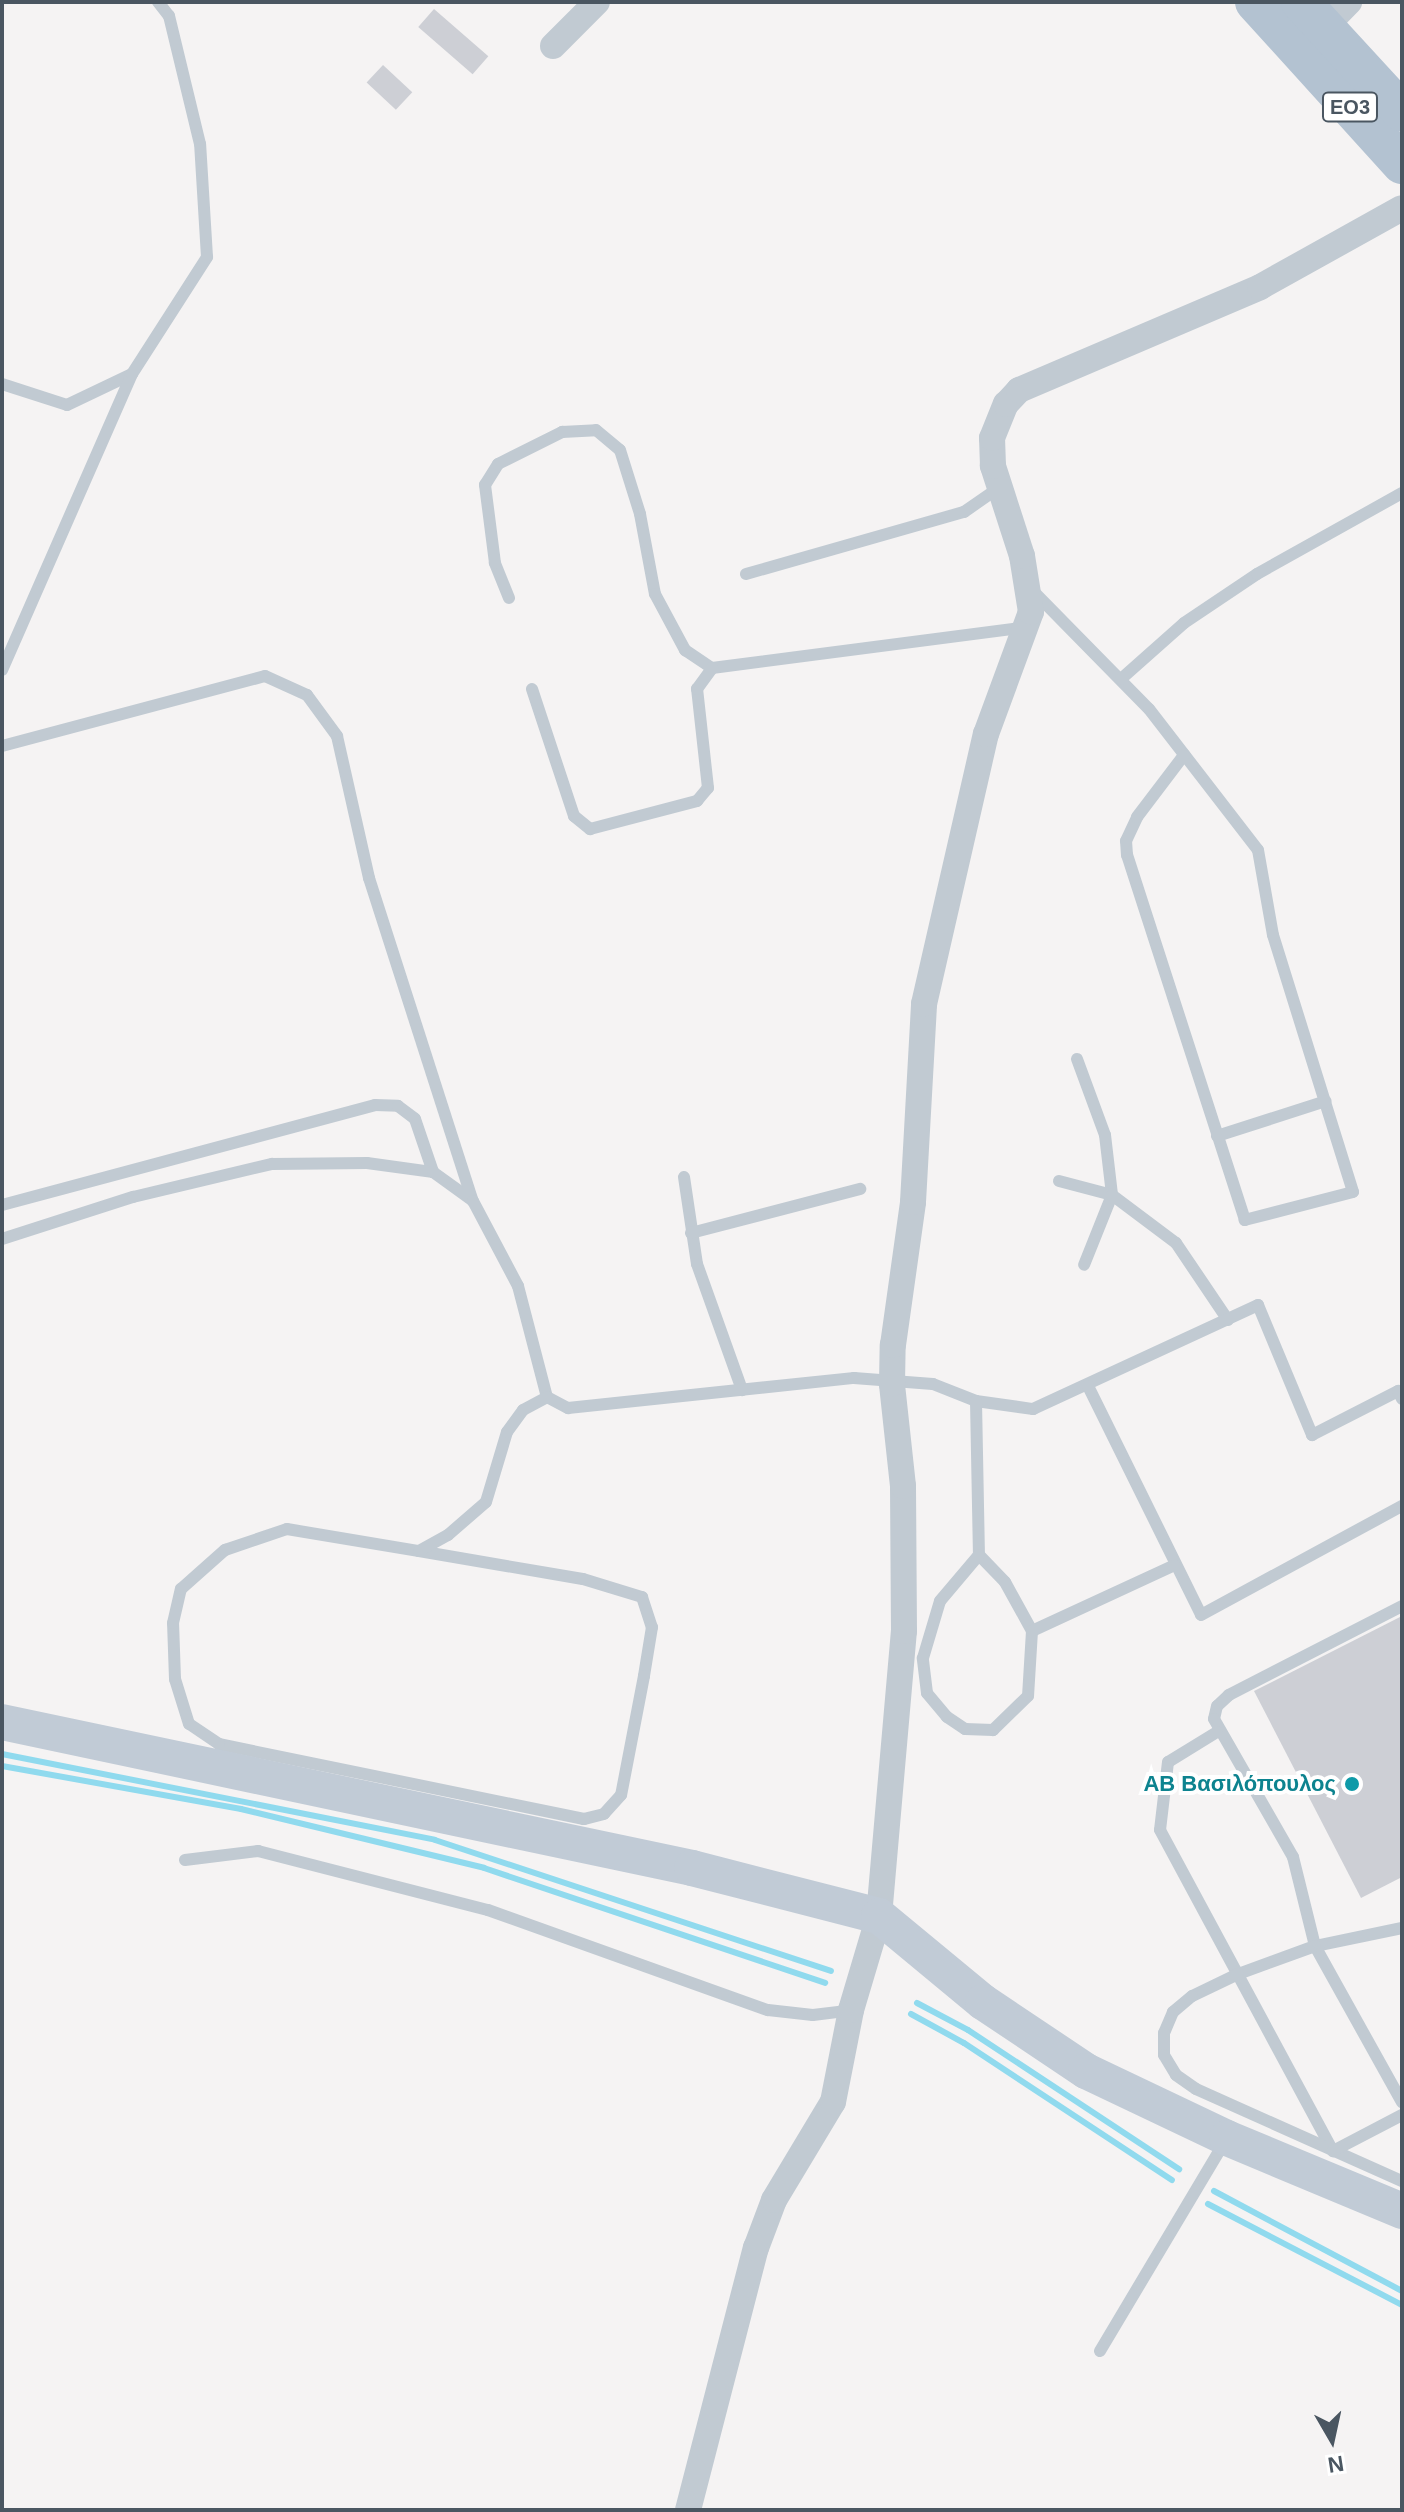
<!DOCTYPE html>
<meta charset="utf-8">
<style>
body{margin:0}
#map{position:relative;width:1404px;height:2512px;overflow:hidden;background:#f5f3f3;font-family:Arial,sans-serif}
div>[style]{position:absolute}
.stream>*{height:6px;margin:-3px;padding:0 3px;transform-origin:3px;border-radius:3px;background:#90daee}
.building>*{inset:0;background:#cdcfd5;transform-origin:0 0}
.lane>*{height:12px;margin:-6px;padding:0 6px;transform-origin:6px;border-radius:6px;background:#c1cad2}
.street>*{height:26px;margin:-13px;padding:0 13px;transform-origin:13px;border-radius:13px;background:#c1cad2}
.secondary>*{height:36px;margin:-18px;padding:0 18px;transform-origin:18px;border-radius:18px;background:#c1cbd6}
.primary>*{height:40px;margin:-20px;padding:0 20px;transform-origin:20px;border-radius:20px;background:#b3c2d1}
.dots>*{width:22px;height:22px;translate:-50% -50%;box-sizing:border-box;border:4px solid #fff;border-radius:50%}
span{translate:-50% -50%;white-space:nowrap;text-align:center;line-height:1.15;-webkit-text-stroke:8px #fff;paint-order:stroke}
.shield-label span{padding:2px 6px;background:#fff;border:2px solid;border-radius:6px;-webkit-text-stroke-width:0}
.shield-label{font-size:20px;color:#4a5661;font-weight:700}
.culture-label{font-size:22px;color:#0d838f;font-weight:700}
.right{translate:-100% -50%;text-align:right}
.frame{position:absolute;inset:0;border:4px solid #4a5661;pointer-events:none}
.north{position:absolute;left:1292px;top:2400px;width:80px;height:80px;-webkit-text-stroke:6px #fff;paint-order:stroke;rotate:171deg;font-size:22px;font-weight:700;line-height:32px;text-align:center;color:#4a5661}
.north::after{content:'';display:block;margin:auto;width:28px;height:36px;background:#4a5661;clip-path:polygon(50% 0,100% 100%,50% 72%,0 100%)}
</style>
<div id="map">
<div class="stream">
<i style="left:2px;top:1754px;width:441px;rotate:11.2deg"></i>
<i style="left:435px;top:1840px;width:417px;rotate:18.3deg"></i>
<i style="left:2px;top:1766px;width:243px;rotate:10.2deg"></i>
<i style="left:241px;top:1809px;width:250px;rotate:13.6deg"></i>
<i style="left:484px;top:1868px;width:360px;rotate:18.6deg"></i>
<i style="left:917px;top:2003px;width:58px;rotate:27.9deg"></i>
<i style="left:968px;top:2030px;width:253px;rotate:33.4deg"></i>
<i style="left:911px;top:2014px;width:60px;rotate:28.7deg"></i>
<i style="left:964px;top:2043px;width:249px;rotate:33.4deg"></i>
<i style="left:1214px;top:2191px;width:213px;rotate:28deg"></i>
<i style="left:1208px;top:2204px;width:219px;rotate:27.5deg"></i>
</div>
<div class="building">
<i style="left:434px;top:9px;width:72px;height:24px;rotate:41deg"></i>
<i style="left:383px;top:65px;width:40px;height:24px;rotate:43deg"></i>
<i style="clip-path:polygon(1402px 1616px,1402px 1877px,1361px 1898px,1254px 1691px)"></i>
</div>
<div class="lane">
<i style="left:2px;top:384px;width:68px;rotate:17.9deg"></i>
<i style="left:67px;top:405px;width:72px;rotate:-25.5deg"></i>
<i style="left:746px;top:574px;width:227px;rotate:-15.9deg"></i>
<i style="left:964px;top:512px;width:44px;rotate:-34.8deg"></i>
<i style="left:1033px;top:591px;width:165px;rotate:45.5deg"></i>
<i style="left:1149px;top:709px;width:178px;rotate:52.3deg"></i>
<i style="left:1258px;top:850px;width:86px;rotate:80deg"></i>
<i style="left:1273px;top:935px;width:269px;rotate:72.7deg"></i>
<i style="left:1353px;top:1192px;width:112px;rotate:165.5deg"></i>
<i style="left:1245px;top:1220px;width:384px;rotate:-107.9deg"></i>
<i style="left:1127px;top:855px;width:14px;rotate:-94deg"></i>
<i style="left:1126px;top:841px;width:26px;rotate:-65deg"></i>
<i style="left:1137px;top:817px;width:78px;rotate:-52.8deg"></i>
<i style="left:509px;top:598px;width:38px;rotate:-112deg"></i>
<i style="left:495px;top:563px;width:79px;rotate:-97.3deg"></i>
<i style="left:485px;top:485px;width:25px;rotate:-58deg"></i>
<i style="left:498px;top:464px;width:72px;rotate:-26.6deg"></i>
<i style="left:562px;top:432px;width:34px;rotate:-3deg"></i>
<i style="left:596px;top:430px;width:31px;rotate:40deg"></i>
<i style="left:620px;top:450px;width:67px;rotate:72.6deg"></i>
<i style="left:640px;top:514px;width:81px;rotate:79.4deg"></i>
<i style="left:655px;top:594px;width:64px;rotate:61.8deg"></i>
<i style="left:685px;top:650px;width:32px;rotate:34deg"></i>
<i style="left:712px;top:668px;width:318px;rotate:-7.4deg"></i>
<i style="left:2px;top:670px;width:323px;rotate:-66.3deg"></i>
<i style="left:132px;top:374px;width:139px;rotate:-57.3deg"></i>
<i style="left:207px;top:257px;width:113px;rotate:-93.5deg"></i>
<i style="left:200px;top:144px;width:132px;rotate:-103.6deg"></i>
<i style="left:169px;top:16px;width:18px;rotate:-128deg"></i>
<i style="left:1121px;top:679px;width:84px;rotate:-41.6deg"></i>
<i style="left:1184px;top:623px;width:88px;rotate:-33.9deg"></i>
<i style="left:1257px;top:574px;width:166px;rotate:-29.2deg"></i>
<i style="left:532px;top:689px;width:134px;rotate:71.7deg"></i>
<i style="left:574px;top:816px;width:21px;rotate:39deg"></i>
<i style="left:590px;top:829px;width:111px;rotate:-14.7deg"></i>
<i style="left:697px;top:801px;width:17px;rotate:-50deg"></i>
<i style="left:708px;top:788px;width:100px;rotate:-96.3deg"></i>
<i style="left:697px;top:689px;width:26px;rotate:-54deg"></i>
<i style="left:2px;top:746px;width:272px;rotate:-14.9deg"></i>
<i style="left:265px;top:676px;width:46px;rotate:24.3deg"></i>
<i style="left:307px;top:695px;width:51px;rotate:53.8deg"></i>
<i style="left:337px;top:736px;width:146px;rotate:77.3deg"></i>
<i style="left:369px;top:878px;width:339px;rotate:72.2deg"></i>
<i style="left:1077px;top:1059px;width:81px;rotate:69.8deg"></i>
<i style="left:1105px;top:1135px;width:60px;rotate:83.3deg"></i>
<i style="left:1112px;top:1195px;width:75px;rotate:111.8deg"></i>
<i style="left:1217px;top:1136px;width:114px;rotate:-17.8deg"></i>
<i style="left:684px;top:1177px;width:88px;rotate:81.5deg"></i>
<i style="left:697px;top:1264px;width:134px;rotate:70.3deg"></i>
<i style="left:1059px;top:1181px;width:55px;rotate:14.8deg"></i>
<i style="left:1112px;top:1195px;width:80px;rotate:36.9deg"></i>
<i style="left:1176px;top:1243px;width:93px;rotate:56deg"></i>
<i style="left:2px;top:1205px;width:386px;rotate:-15deg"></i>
<i style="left:375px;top:1105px;width:23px;rotate:2deg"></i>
<i style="left:398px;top:1106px;width:21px;rotate:37deg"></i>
<i style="left:415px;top:1119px;width:56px;rotate:71.2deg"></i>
<i style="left:691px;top:1233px;width:175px;rotate:-14.6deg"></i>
<i style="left:2px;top:1239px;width:138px;rotate:-17.8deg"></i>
<i style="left:133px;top:1197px;width:143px;rotate:-13.4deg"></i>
<i style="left:272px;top:1164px;width:95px;rotate:-0.6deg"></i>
<i style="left:367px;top:1163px;width:67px;rotate:7.8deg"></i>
<i style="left:433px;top:1172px;width:49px;rotate:35.9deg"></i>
<i style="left:473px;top:1201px;width:96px;rotate:62.1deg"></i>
<i style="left:518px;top:1286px;width:115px;rotate:75.4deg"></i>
<i style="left:547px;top:1397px;width:24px;rotate:28deg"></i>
<i style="left:568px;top:1408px;width:288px;rotate:-6deg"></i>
<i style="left:854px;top:1378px;width:79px;rotate:4.3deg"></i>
<i style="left:933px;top:1384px;width:46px;rotate:21.6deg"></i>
<i style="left:976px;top:1401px;width:58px;rotate:8deg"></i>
<i style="left:1033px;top:1409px;width:248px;rotate:-24.8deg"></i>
<i style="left:1258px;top:1305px;width:141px;rotate:67.4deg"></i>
<i style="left:1312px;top:1435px;width:97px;rotate:-27.1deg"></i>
<i style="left:1398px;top:1391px;width:9px;rotate:63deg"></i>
<i style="left:1088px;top:1386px;width:255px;rotate:63.7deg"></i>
<i style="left:1201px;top:1615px;width:229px;rotate:-28.5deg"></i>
<i style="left:976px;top:1401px;width:154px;rotate:88.9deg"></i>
<i style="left:979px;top:1555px;width:37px;rotate:46deg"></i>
<i style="left:1005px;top:1582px;width:56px;rotate:61.1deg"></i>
<i style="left:1032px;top:1631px;width:65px;rotate:93.5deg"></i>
<i style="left:1028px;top:1696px;width:49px;rotate:135.8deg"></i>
<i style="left:993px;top:1730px;width:28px;rotate:-178deg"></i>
<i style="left:965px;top:1729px;width:22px;rotate:-146deg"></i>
<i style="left:947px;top:1717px;width:31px;rotate:-130deg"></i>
<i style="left:927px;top:1693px;width:35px;rotate:-97deg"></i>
<i style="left:923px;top:1658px;width:59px;rotate:-73.4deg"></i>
<i style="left:940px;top:1601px;width:60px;rotate:-49.7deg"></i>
<i style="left:419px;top:1551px;width:166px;rotate:9.7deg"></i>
<i style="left:583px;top:1579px;width:62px;rotate:17deg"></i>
<i style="left:642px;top:1597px;width:32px;rotate:72deg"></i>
<i style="left:652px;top:1627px;width:50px;rotate:99.3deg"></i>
<i style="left:644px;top:1676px;width:121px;rotate:100.9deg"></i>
<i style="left:621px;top:1795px;width:25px;rotate:132deg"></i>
<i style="left:604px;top:1814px;width:21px;rotate:166deg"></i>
<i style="left:584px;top:1819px;width:373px;rotate:-168.4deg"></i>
<i style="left:219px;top:1744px;width:36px;rotate:-146deg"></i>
<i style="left:189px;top:1724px;width:47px;rotate:-107.3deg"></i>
<i style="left:175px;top:1679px;width:56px;rotate:-92deg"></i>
<i style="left:173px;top:1623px;width:35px;rotate:-77deg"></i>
<i style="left:181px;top:1589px;width:59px;rotate:-41.6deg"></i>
<i style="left:225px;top:1550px;width:65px;rotate:-18.7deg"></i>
<i style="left:287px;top:1529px;width:134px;rotate:9.5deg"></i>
<i style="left:419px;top:1551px;width:33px;rotate:-29deg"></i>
<i style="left:448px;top:1535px;width:50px;rotate:-41deg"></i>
<i style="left:486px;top:1502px;width:73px;rotate:-73.3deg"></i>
<i style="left:507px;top:1432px;width:27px;rotate:-54deg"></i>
<i style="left:523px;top:1410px;width:27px;rotate:-28deg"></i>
<i style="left:1402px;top:1606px;width:195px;rotate:152.8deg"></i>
<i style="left:1229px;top:1695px;width:16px;rotate:137deg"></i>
<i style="left:1217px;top:1706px;width:13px;rotate:103deg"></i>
<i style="left:1214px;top:1719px;width:159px;rotate:60.2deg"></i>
<i style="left:1293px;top:1857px;width:92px;rotate:76.1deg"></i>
<i style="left:1315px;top:1946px;width:179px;rotate:60.9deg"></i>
<i style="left:1032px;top:1631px;width:157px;rotate:-24.8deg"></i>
<i style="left:1217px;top:1732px;width:57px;rotate:148.5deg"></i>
<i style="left:1168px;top:1762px;width:68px;rotate:96.7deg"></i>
<i style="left:1160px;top:1830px;width:365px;rotate:61.7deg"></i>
<i style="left:185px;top:1860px;width:74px;rotate:-7deg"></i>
<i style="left:258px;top:1851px;width:237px;rotate:14.4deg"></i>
<i style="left:488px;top:1910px;width:297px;rotate:19.7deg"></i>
<i style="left:768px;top:2010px;width:45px;rotate:6.3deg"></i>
<i style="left:813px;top:2015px;width:38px;rotate:-7deg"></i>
<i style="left:1402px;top:1928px;width:89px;rotate:168.3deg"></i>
<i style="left:1315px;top:1946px;width:82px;rotate:160deg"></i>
<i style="left:1238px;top:1974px;width:51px;rotate:154.4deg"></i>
<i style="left:1192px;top:1996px;width:25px;rotate:140deg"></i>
<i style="left:1173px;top:2012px;width:23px;rotate:113deg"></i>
<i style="left:1164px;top:2033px;width:22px;rotate:90deg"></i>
<i style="left:1164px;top:2055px;width:23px;rotate:59deg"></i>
<i style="left:1176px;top:2075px;width:24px;rotate:35deg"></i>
<i style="left:1196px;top:2089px;width:226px;rotate:24.1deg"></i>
<i style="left:1333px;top:2151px;width:78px;rotate:-27.6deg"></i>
<i style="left:1100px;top:2351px;width:244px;rotate:-59.2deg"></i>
</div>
<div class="street">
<i style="left:1315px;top:37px;width:49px;rotate:-45.8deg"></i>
<i style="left:553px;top:46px;width:62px;rotate:-45deg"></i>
<i style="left:688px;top:2510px;width:271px;rotate:-75.5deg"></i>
<i style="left:756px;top:2248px;width:51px;rotate:-69.4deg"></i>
<i style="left:774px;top:2200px;width:114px;rotate:-59deg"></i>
<i style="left:833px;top:2102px;width:94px;rotate:-78.9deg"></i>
<i style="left:851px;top:2010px;width:98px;rotate:-73.4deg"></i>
<i style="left:879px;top:1916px;width:286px;rotate:-85deg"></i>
<i style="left:904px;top:1631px;width:145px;rotate:-90.4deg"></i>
<i style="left:903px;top:1486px;width:103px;rotate:-96.2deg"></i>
<i style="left:892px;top:1384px;width:39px;rotate:-89deg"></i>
<i style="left:893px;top:1345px;width:144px;rotate:-82deg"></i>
<i style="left:913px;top:1202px;width:198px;rotate:-86.8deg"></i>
<i style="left:924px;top:1004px;width:277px;rotate:-77.1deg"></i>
<i style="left:986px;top:734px;width:130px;rotate:-69.8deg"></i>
<i style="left:1031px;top:612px;width:57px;rotate:-99.1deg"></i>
<i style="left:1022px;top:556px;width:95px;rotate:-107.9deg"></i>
<i style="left:993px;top:466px;width:28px;rotate:-92deg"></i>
<i style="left:992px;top:438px;width:37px;rotate:-68deg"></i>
<i style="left:1006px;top:404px;width:19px;rotate:-47deg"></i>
<i style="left:1019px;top:390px;width:262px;rotate:-23.1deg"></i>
<i style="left:1260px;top:287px;width:162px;rotate:-29.1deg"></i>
</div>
<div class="secondary">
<i style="left:2px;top:1722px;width:705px;rotate:11.95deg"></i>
<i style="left:692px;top:1868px;width:193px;rotate:14.4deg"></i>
<i style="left:879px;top:1916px;width:135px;rotate:39.6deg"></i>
<i style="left:983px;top:2002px;width:124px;rotate:33.8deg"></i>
<i style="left:1086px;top:2071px;width:156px;rotate:25.4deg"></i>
<i style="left:1227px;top:2138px;width:190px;rotate:22.6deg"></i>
</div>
<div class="primary">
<i style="left:1255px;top:2px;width:219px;rotate:47.8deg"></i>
<i style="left:1301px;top:2px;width:149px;rotate:47.4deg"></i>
</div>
<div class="dots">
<i style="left:1352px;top:1784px;background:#0f9aa8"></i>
</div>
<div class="shield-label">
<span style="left:1350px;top:107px">ΕΟ3</span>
</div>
<div class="culture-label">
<span class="right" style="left:1336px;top:1784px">ΑΒ Βασιλόπουλος</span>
</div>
<div class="frame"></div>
<div class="north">N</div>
</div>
